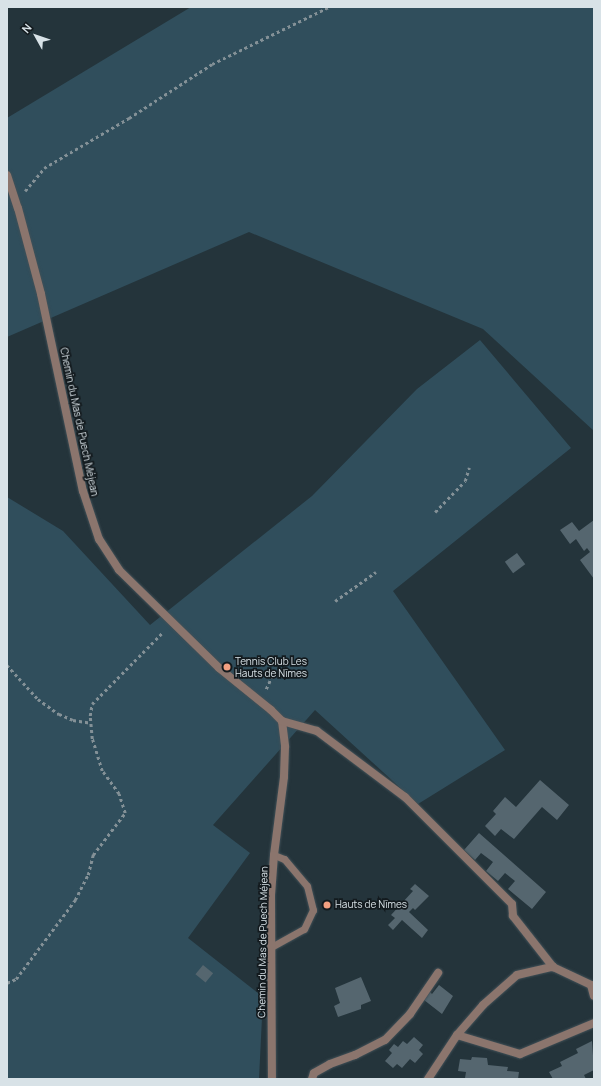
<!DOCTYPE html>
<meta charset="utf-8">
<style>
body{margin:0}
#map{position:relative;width:601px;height:1086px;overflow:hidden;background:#24343b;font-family:Manrope,sans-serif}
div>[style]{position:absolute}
.green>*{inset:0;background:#304e5c}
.building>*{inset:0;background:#55666f;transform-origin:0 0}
.path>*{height:2.5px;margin-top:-1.25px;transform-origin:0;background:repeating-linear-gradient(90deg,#849197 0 3px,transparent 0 6px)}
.roads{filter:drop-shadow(0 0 1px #415057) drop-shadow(0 0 1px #415057)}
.lane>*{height:7px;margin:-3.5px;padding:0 3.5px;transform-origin:3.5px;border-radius:3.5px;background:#8b756d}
.street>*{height:8px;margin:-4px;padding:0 4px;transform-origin:4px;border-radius:4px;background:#8b756d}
.dots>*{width:11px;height:11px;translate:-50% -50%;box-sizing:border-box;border:2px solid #131a1e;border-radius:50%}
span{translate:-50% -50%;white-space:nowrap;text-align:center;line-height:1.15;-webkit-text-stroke:3.5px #131a1e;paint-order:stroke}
.street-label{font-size:10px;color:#d8e2e7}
.poi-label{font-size:10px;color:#d8e2e7}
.left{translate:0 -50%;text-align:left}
.frame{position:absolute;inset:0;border:8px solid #d8e2e7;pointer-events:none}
.north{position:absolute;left:16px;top:16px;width:40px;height:40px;-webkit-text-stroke:3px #131a1e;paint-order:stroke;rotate:310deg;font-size:11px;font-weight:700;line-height:16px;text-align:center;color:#d8e2e7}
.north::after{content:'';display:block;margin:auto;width:14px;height:18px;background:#d8e2e7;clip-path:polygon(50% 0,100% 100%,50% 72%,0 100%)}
</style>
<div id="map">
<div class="green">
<i style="clip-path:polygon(191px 7px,594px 7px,594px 431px,483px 329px,249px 232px,7px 337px,7px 118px)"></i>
<i style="clip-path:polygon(480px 340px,571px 448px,393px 591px,505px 750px,418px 804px,315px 710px,213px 825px,250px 853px,188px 938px,263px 997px,259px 1079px,7px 1079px,7px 497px,63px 531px,150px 625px,312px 496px,417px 389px)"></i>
</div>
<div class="building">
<i style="clip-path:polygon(594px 520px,594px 579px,580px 560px,590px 552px,587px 548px,584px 551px,576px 539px,570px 544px,560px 530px,572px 522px,579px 531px)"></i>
<i style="left:517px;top:553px;width:14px;height:15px;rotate:54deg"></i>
<i style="clip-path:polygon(540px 780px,569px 805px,557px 820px,542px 807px,514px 839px,501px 829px,495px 836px,485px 826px,496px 814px,493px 811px,505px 797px,516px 807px)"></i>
<i style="clip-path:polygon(479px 833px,546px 892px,532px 909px,508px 889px,515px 881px,505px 873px,498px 881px,486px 871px,493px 862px,481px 853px,475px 860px,464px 850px)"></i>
<i style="clip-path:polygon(415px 884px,429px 896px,415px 910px,413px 908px,409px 912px,428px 930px,422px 938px,402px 920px,393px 930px,388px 925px,395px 918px,391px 915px,413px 891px,410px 889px)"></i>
<i style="left:203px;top:965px;width:13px;height:12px;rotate:39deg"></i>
<i style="clip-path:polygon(361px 977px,371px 1001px,361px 1005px,361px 1009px,338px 1017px,334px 1006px,340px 1003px,335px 988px)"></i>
<i style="clip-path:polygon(439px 985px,453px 996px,442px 1014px,424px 1000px,430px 992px,432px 994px)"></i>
<i style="clip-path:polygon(414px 1037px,423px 1045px,419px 1050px,423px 1054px,415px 1063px,410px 1059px,402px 1068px,397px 1064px,393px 1068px,385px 1061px,392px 1053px,389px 1050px,394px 1044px,398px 1047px,403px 1041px,407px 1044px)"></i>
<i style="clip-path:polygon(592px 1041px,594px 1070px,584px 1075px,586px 1079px,553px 1079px,549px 1072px,562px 1066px,560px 1062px,578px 1053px,576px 1049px)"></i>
<i style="clip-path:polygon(472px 1057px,487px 1058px,488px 1065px,508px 1067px,507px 1071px,519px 1072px,518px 1079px,465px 1078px,466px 1072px,458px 1071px,460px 1059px,471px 1060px)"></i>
</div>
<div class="path">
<i style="left:25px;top:191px;width:30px;rotate:-50deg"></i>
<i style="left:44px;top:168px;width:99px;rotate:-30.5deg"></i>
<i style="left:129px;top:118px;width:99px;rotate:-33deg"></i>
<i style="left:212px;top:64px;width:130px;rotate:-26deg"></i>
<i style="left:435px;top:512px;width:43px;rotate:-45.9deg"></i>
<i style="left:465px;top:481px;width:14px;rotate:-73deg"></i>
<i style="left:335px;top:601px;width:50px;rotate:-35.3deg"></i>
<i style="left:7px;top:665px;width:46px;rotate:47.6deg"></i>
<i style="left:38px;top:699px;width:26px;rotate:36deg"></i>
<i style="left:59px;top:714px;width:15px;rotate:23deg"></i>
<i style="left:73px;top:720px;width:18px;rotate:9deg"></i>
<i style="left:266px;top:689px;width:23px;rotate:-65deg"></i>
<i style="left:7px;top:983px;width:10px;rotate:-24deg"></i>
<i style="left:16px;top:979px;width:99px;rotate:-53.2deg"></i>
<i style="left:75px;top:900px;width:28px;rotate:-63deg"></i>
<i style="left:88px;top:875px;width:21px;rotate:-76deg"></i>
<i style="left:93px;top:855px;width:53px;rotate:-52.7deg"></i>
<i style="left:125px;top:813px;width:20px;rotate:-108deg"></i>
<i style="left:119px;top:794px;width:29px;rotate:-126deg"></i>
<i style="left:102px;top:771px;width:34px;rotate:-107deg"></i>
<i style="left:92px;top:739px;width:23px;rotate:-95deg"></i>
<i style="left:90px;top:716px;width:12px;rotate:-81deg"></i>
<i style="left:92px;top:704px;width:100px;rotate:-45.4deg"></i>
</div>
<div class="roads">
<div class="lane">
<i style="left:273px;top:946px;width:35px;rotate:-29deg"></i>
<i style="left:304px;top:929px;width:21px;rotate:-65deg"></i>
<i style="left:313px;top:910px;width:25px;rotate:-104deg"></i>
<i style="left:307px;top:886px;width:35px;rotate:-130deg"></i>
<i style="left:284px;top:859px;width:11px;rotate:-158deg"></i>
</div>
<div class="street">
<i style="left:7px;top:175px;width:35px;rotate:72deg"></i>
<i style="left:18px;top:208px;width:89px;rotate:75deg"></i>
<i style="left:41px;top:294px;width:201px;rotate:78deg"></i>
<i style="left:83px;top:491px;width:51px;rotate:71.6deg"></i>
<i style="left:99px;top:539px;width:37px;rotate:57deg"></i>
<i style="left:119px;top:570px;width:140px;rotate:44.4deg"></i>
<i style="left:219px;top:668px;width:67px;rotate:38.9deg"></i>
<i style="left:271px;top:710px;width:16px;rotate:45deg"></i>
<i style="left:282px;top:721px;width:26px;rotate:83deg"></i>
<i style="left:285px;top:747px;width:30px;rotate:92deg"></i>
<i style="left:284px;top:777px;width:79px;rotate:97.3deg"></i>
<i style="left:274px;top:855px;width:40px;rotate:94.3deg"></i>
<i style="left:271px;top:895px;width:184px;rotate:89.7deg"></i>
<i style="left:282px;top:721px;width:36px;rotate:16deg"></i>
<i style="left:317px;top:731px;width:110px;rotate:36.9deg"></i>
<i style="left:405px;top:797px;width:151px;rotate:45deg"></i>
<i style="left:512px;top:904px;width:12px;rotate:85deg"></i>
<i style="left:513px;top:916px;width:65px;rotate:51.9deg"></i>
<i style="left:457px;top:1035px;width:66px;rotate:16.8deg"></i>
<i style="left:520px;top:1054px;width:80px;rotate:-22.7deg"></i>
<i style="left:312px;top:1079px;width:6px;rotate:-72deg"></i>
<i style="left:314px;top:1073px;width:18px;rotate:-29deg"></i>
<i style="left:330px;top:1064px;width:27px;rotate:-20deg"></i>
<i style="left:355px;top:1055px;width:34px;rotate:-27deg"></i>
<i style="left:385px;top:1040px;width:36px;rotate:-46deg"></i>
<i style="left:410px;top:1014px;width:50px;rotate:-55.7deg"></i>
<i style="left:428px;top:1079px;width:53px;rotate:-56.6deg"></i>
<i style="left:457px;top:1035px;width:40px;rotate:-49deg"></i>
<i style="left:483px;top:1005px;width:45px;rotate:-41.4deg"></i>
<i style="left:517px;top:975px;width:37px;rotate:-13deg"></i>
<i style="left:553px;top:967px;width:42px;rotate:25.3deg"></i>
<i style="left:591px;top:985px;width:11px;rotate:75deg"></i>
</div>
</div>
<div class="dots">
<i style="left:227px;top:667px;background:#f2a081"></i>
<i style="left:327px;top:905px;background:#f2a081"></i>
</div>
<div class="street-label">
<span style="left:79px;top:422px;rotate:78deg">Chemin du Mas de Puech Méjean</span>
<span style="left:263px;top:942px;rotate:-89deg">Chemin du Mas de Puech Méjean</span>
</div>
<div class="poi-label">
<span class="left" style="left:235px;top:667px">Tennis Club Les<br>Hauts de Nîmes</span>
<span class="left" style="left:335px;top:905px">Hauts de Nîmes</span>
</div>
<div class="frame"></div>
<div class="north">N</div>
</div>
